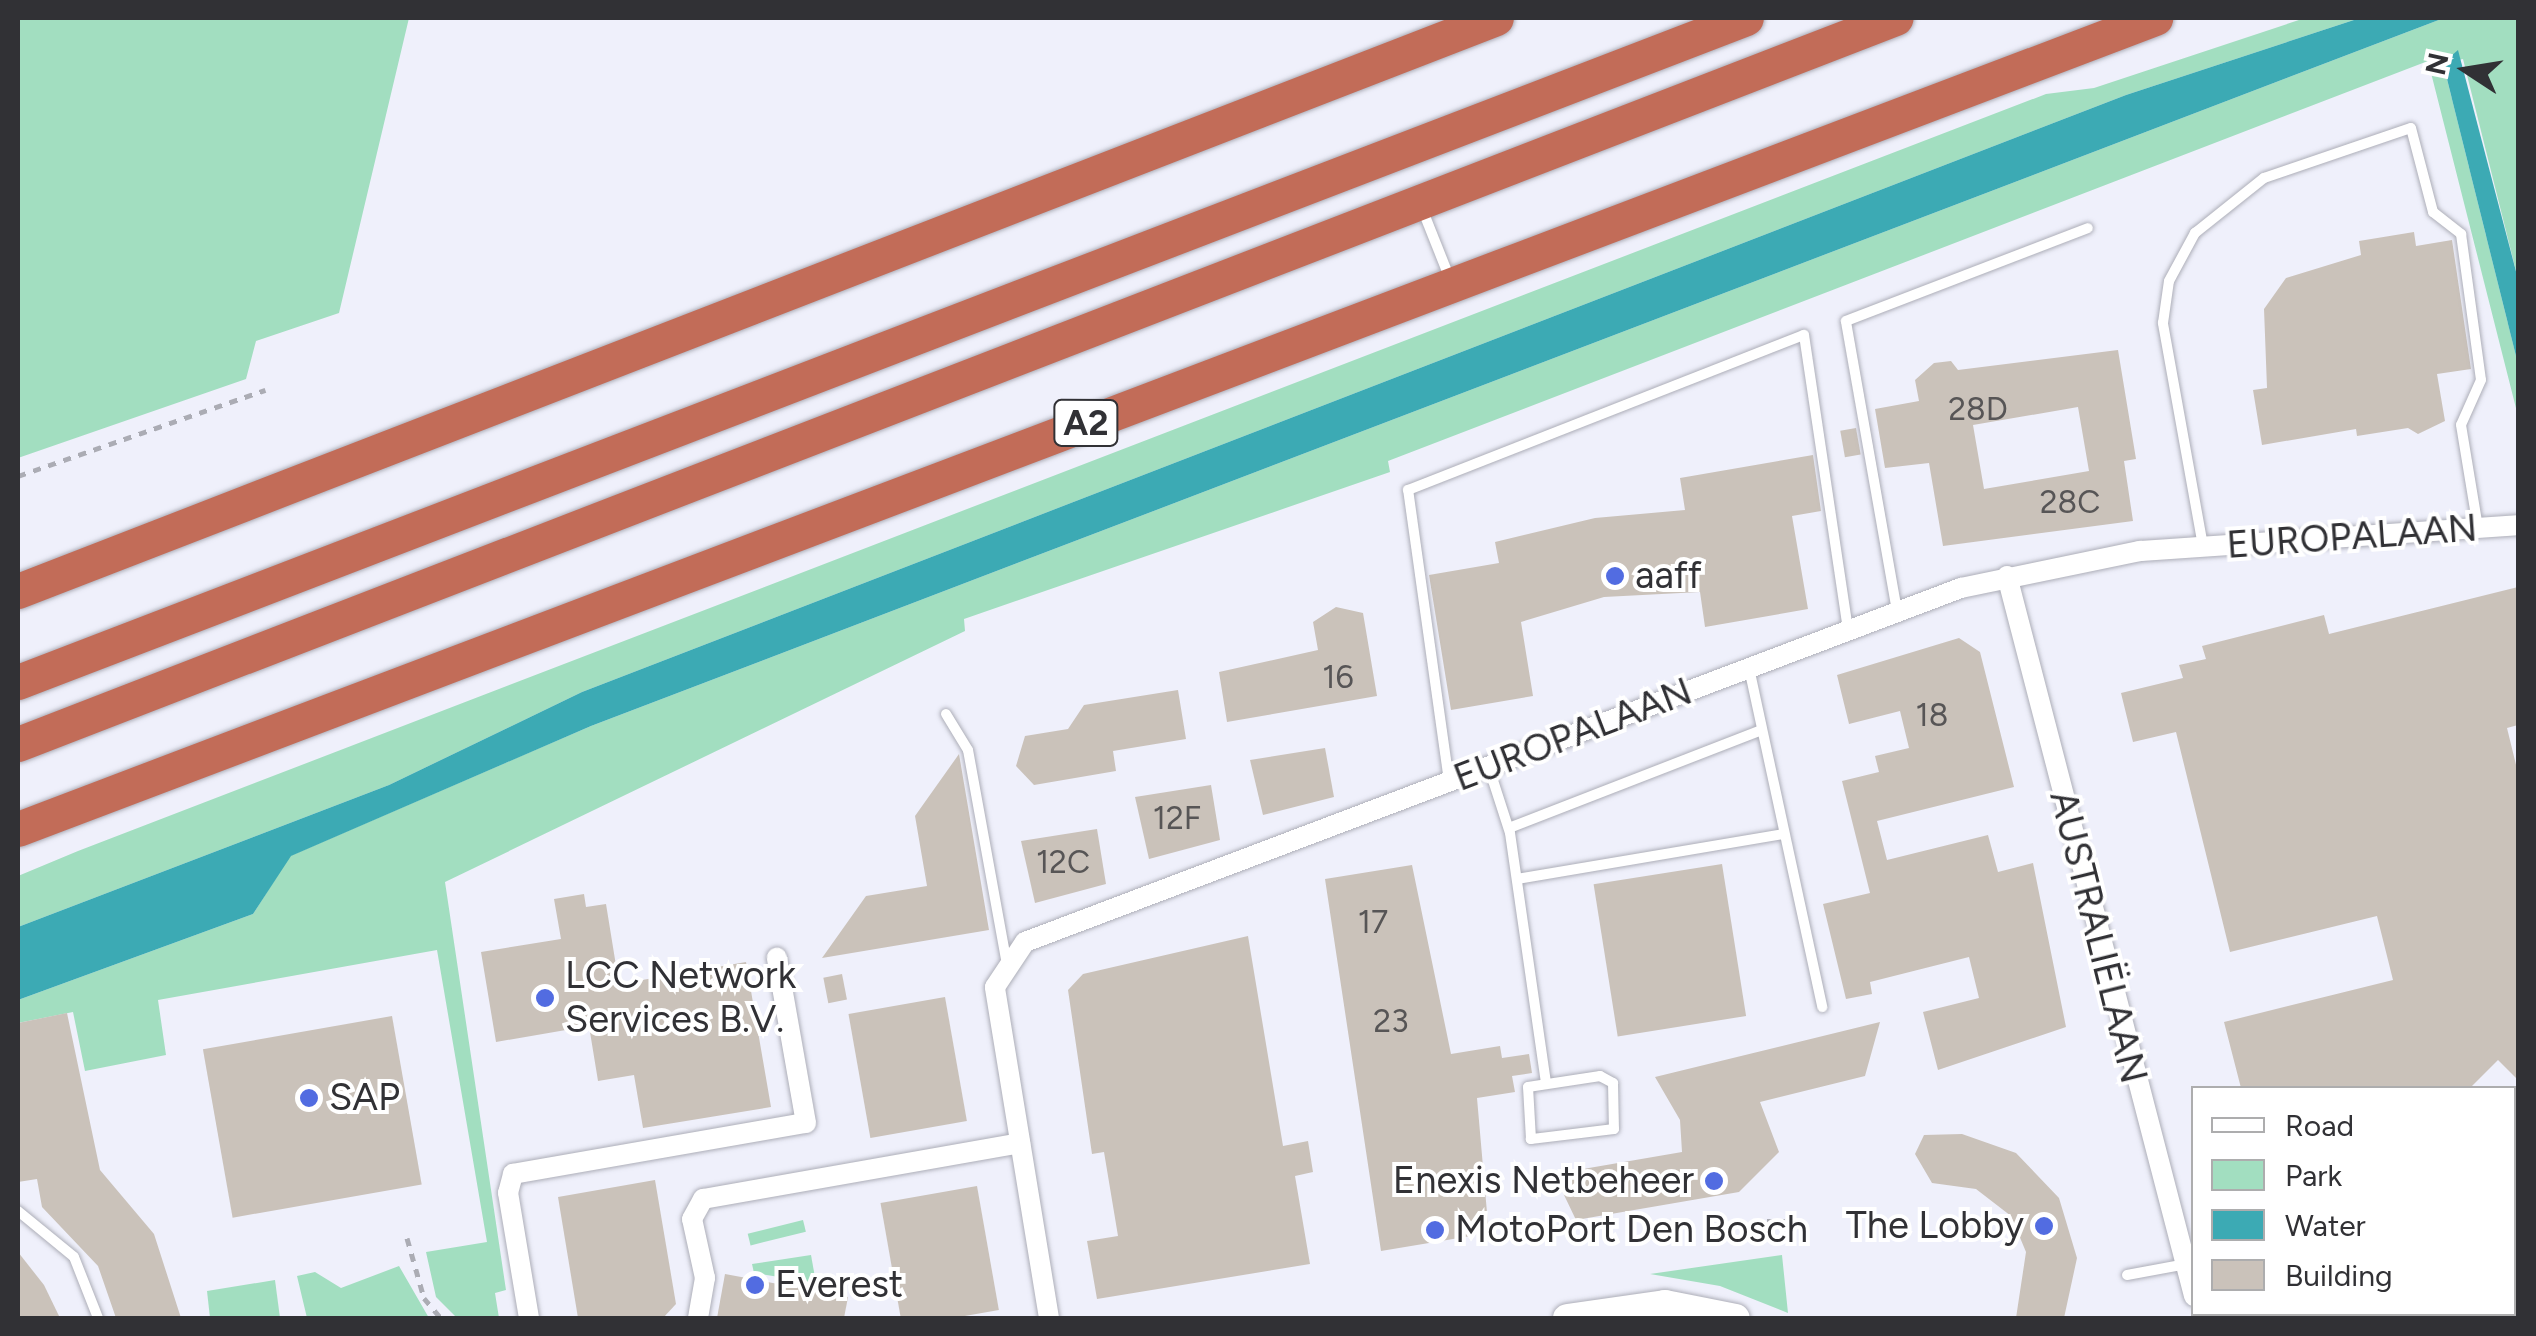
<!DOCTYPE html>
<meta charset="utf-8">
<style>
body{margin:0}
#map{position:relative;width:2536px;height:1336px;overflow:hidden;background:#eff0fb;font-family:Figtree,sans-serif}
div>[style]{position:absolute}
.green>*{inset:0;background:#a2dec0;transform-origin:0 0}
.water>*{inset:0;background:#3caab4}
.building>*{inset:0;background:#cac2ba;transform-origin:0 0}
.path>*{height:5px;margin-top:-2.5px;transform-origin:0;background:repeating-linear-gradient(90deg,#abacb4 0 8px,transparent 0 16px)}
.roads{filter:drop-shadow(0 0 2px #adaeb8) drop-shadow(0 0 2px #adaeb8)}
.lane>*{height:10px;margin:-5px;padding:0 5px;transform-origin:5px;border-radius:5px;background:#fff}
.street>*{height:20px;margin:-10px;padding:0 10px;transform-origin:10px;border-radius:10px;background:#fff}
.secondary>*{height:28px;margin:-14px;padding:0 14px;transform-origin:14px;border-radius:14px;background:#fff}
.highway>*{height:35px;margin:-17.5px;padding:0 17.5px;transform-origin:17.5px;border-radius:17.5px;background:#c26c58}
.dots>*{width:28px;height:28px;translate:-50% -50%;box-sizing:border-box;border:5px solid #fff;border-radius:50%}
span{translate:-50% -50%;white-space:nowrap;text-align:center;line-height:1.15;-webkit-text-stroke:8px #fff;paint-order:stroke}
.number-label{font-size:32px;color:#575556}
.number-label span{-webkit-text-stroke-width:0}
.shield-label span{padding:2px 8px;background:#fff;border:2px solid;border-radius:8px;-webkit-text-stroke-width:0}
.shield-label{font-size:35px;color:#313135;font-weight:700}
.street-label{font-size:38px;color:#313135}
.poi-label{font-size:38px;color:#313135}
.left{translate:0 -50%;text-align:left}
.right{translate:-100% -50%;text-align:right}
.frame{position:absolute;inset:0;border:20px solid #313135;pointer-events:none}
.legend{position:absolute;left:2191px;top:1086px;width:325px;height:230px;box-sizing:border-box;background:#fff;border:2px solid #adadae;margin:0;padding:12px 18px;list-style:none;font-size:30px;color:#313135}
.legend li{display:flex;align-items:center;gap:20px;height:50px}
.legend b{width:50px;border:2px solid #adadae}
.north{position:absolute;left:2416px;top:20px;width:100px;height:100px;-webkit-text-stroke:8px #fff;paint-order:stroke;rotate:282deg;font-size:28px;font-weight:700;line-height:40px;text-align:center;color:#313135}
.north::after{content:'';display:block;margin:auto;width:35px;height:45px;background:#313135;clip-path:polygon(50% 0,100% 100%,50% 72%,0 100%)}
</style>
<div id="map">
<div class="green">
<i style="clip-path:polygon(18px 18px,409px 18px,339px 313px,256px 341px,246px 379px,18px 458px)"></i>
<i style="clip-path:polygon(2305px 18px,2360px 18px,2126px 95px,582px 692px,389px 785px,18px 927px,18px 876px,78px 851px,2046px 94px,2094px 88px)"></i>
<i style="clip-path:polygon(2444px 18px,2518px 18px,2518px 279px,2463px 59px,2443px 63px,2518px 364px,2518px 416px,2428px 61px,1388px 461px,1390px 472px,964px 619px,965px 631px,445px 882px,506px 1290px,495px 1293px,499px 1318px,457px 1318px,436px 1297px,426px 1252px,487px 1242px,437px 950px,158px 1000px,166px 1055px,85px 1071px,73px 1012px,18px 1023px,18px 1000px,253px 914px,290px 856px,591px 726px)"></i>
<i style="left:803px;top:1220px;width:12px;height:57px;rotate:76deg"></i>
<i style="clip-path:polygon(811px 1255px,816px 1283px,754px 1273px,752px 1264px)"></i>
<i style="clip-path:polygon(1782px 1255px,1788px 1313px,1720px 1286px,1650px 1274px)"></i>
<i style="clip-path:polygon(399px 1266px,429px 1318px,307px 1318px,297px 1276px,315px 1272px,341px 1288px)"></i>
<i style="clip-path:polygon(275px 1280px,280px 1318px,210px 1318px,207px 1291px)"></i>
</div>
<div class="water">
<i style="clip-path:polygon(2360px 18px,2444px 18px,591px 726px,291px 856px,253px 914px,18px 1000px,18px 927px,389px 785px,582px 692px,2126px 95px)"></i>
<i style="clip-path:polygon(2458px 50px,2518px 279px,2518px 364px,2443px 63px)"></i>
</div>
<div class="building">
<i style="clip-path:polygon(2414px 232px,2416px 246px,2452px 240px,2471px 369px,2437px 374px,2445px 421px,2418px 434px,2408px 428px,2357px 436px,2356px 429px,2262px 445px,2253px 390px,2267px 388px,2264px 309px,2286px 278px,2361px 255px,2359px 241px)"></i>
<i style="clip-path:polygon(evenodd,2118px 350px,2136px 459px,2124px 461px,2133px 521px,1943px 546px,1929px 463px,1885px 468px,1875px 409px,1919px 401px,1915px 380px,1934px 363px,1951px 361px,1958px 370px,2118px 350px,2078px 407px,2089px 471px,1984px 489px,1973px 425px,2078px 407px)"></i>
<i style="left:1856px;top:428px;width:27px;height:16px;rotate:80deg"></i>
<i style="clip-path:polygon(1813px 455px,1821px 511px,1792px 516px,1808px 609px,1705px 627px,1700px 592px,1604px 597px,1521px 622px,1533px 696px,1451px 710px,1429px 575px,1499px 563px,1495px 542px,1595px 518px,1685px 510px,1680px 478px)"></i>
<i style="clip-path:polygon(2518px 587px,2518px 725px,2507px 728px,2518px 773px,2518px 1080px,2498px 1060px,2470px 1088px,2241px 1088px,2224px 1022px,2393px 980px,2377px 916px,2230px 952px,2176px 732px,2133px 742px,2121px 693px,2183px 678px,2179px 665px,2206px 659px,2202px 646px,2324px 615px,2329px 634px)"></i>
<i style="clip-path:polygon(1336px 607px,1363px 613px,1377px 696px,1227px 722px,1219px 672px,1318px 650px,1313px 622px)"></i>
<i style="clip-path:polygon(1959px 638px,1980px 652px,2014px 787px,1877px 821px,1887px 860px,1988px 835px,1998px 872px,2033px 863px,2066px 1027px,1938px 1070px,1923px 1012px,1979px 998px,1969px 957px,1870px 982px,1872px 994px,1846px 999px,1823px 904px,1870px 893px,1842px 781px,1879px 772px,1875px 756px,1909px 748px,1900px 711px,1849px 724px,1837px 675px)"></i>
<i style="clip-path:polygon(1178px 690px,1186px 739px,1113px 751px,1116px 771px,1034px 785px,1016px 766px,1025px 736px,1068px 729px,1084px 705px)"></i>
<i style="clip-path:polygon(1325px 748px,1334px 797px,1263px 815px,1250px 760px)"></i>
<i style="clip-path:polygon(959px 754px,989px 930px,822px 958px,866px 896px,927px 886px,915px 816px)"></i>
<i style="clip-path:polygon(1211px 785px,1220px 840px,1149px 859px,1135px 797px)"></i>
<i style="clip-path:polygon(1097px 829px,1106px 884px,1035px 903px,1021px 841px)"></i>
<i style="left:1722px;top:864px;width:154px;height:130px;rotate:81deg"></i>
<i style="clip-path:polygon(1412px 865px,1451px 1054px,1500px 1046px,1502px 1058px,1529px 1054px,1532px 1073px,1512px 1076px,1515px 1092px,1477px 1098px,1488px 1224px,1470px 1227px,1471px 1236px,1381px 1251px,1325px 879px)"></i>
<i style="clip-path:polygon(584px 894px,586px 907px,606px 904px,619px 984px,746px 962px,771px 1107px,643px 1128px,634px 1075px,598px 1081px,589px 1026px,496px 1042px,481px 952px,561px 939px,554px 899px)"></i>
<i style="clip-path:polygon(1248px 936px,1283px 1146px,1308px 1141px,1313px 1172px,1295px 1176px,1310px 1264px,1097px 1299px,1087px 1241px,1118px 1236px,1104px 1152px,1092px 1154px,1068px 990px,1083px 974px)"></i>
<i style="left:842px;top:974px;width:26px;height:19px;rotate:79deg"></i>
<i style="left:945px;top:997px;width:126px;height:98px;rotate:80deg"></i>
<i style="clip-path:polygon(67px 1013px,100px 1170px,154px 1234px,181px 1318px,116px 1318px,98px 1266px,42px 1207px,37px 1179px,18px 1182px,18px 1023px)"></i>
<i style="left:392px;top:1016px;width:171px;height:192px;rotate:80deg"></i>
<i style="clip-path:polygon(1880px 1022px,1865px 1076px,1760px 1102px,1779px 1152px,1739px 1192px,1576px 1220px,1554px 1174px,1682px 1152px,1680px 1120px,1655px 1077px)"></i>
<i style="clip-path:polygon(1962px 1134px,2016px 1153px,2059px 1198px,2077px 1258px,2064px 1318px,2016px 1318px,2026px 1252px,2011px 1216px,1976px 1189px,1932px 1183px,1915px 1154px,1924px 1135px)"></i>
<i style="clip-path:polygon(655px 1180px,676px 1304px,663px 1318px,578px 1318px,558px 1197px)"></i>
<i style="left:977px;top:1186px;width:126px;height:98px;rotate:80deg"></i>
<i style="clip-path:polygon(18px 1252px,44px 1285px,60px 1318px,18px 1318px)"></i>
<i style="clip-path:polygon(725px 1274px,848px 1297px,844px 1318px,717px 1318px)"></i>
</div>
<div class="path">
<i style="left:18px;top:476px;width:262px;rotate:-19.2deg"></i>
<i style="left:1767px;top:1221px;width:18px"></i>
<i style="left:407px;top:1238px;width:62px;rotate:74.2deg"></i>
<i style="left:424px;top:1298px;width:26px;rotate:50deg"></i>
<i style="left:2514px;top:1275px;width:6px;rotate:-51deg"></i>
<i style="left:2469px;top:1318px;width:6px;rotate:-39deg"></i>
</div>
<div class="roads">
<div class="lane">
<i style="left:1421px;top:206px;width:79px;rotate:68.3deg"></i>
<i style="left:2203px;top:546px;width:227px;rotate:-100.2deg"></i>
<i style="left:2163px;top:323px;width:42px;rotate:-81.9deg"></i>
<i style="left:2169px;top:281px;width:55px;rotate:-61.6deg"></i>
<i style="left:2195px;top:233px;width:88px;rotate:-38.6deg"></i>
<i style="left:2264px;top:178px;width:155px;rotate:-18.8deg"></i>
<i style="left:2411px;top:128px;width:87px;rotate:75.3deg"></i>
<i style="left:2433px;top:212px;width:36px;rotate:38deg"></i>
<i style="left:2461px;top:234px;width:147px;rotate:82.2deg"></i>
<i style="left:2481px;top:380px;width:49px;rotate:114deg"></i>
<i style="left:2461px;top:425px;width:104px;rotate:80.6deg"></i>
<i style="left:1897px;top:611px;width:294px;rotate:-100deg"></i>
<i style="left:1846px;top:321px;width:259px;rotate:-21deg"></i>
<i style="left:1749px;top:668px;width:347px;rotate:77.8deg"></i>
<i style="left:946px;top:714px;width:42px;rotate:58.6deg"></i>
<i style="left:968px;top:750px;width:212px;rotate:79.7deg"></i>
<i style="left:1489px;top:768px;width:68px;rotate:72.1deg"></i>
<i style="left:1510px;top:833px;width:252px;rotate:81.8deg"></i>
<i style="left:1449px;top:781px;width:294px;rotate:-98deg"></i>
<i style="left:1408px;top:490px;width:425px;rotate:-21.4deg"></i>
<i style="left:1804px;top:335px;width:298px;rotate:81.5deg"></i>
<i style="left:1509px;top:828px;width:271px;rotate:-21.2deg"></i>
<i style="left:1517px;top:879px;width:271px;rotate:-9.6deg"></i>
<i style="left:1600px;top:1076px;width:15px;rotate:28deg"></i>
<i style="left:1613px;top:1083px;width:46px;rotate:88.8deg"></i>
<i style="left:1614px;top:1129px;width:84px;rotate:173.1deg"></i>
<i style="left:1531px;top:1139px;width:52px;rotate:-93.3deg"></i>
<i style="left:1528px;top:1087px;width:73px;rotate:-8.7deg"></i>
<i style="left:18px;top:1211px;width:72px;rotate:39.4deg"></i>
<i style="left:74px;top:1257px;width:66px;rotate:68.5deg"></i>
<i style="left:2127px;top:1275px;width:55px;rotate:-10.5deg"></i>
</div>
<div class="street">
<i style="left:2007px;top:576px;width:744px;rotate:75.44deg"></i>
<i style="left:2207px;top:1314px;width:6px;rotate:45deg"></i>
<i style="left:529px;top:1318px;width:127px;rotate:-99.5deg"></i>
<i style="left:508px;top:1193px;width:20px;rotate:-75deg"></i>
<i style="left:513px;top:1174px;width:297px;rotate:-9.9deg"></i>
<i style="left:806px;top:1123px;width:168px;rotate:-100deg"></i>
<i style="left:698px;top:1318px;width:41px;rotate:-80.1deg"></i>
<i style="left:705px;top:1278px;width:60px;rotate:-102.4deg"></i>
<i style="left:692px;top:1219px;width:23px;rotate:-61deg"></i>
<i style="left:703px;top:1199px;width:322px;rotate:-10deg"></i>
<i style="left:1049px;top:1318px;width:335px;rotate:-99.3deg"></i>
<i style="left:995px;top:987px;width:54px;rotate:-56.3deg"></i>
<i style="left:1025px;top:942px;width:1001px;rotate:-20.72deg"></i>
<i style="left:1961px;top:588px;width:183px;rotate:-11.7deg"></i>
<i style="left:2140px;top:551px;width:379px;rotate:-3.9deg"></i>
</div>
<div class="secondary">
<i style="left:2514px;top:1238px;width:6px;rotate:-51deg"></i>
<i style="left:1567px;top:1318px;width:99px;rotate:-8.1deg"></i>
<i style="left:1665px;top:1304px;width:72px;rotate:11.2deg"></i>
<i style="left:2433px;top:1318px;width:6px;rotate:-39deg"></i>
</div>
<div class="highway">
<i style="left:18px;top:591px;width:1585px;rotate:-21.19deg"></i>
<i style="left:18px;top:682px;width:1851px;rotate:-21.02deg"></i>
<i style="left:18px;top:744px;width:2013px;rotate:-21.14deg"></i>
<i style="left:18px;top:829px;width:2286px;rotate:-20.78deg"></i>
</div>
</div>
<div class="dots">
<i style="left:1615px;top:576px;background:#526ce1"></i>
<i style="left:545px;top:998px;background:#526ce1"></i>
<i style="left:309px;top:1098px;background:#526ce1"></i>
<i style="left:1714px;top:1181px;background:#526ce1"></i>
<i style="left:2044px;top:1226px;background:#526ce1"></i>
<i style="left:1435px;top:1230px;background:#526ce1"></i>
<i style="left:755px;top:1285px;background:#526ce1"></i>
</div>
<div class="number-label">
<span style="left:1978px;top:409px">28D</span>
<span style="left:2070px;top:502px">28C</span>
<span style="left:1338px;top:677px">16</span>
<span style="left:1932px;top:715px">18</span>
<span style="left:1177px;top:818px">12F</span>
<span style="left:1063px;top:862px">12C</span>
<span style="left:1373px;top:922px">17</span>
<span style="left:1391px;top:1021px">23</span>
</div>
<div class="shield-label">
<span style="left:1086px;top:423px">A2</span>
</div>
<div class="street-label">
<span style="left:2352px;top:537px;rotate:-4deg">EUROPALAAN</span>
<span style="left:1573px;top:735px;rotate:-21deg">EUROPALAAN</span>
<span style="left:2098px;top:937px;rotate:76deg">AUSTRALIËLAAN</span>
</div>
<div class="poi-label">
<span class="left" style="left:1635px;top:576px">aaff</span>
<span class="left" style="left:565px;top:998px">LCC Network<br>Services B.V.</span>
<span class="left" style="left:329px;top:1098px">SAP</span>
<span class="right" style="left:1694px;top:1181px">Enexis Netbeheer</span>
<span class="right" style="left:2024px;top:1226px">The Lobby</span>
<span class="left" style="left:1455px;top:1230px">MotoPort Den Bosch</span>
<span class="left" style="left:775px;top:1285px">Everest</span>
</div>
<div class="frame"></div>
<ul class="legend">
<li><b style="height:12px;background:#fff"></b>Road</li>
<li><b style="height:28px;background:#a2dec0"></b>Park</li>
<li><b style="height:28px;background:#3caab4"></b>Water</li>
<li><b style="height:28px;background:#cac2ba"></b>Building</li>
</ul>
<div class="north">N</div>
</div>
